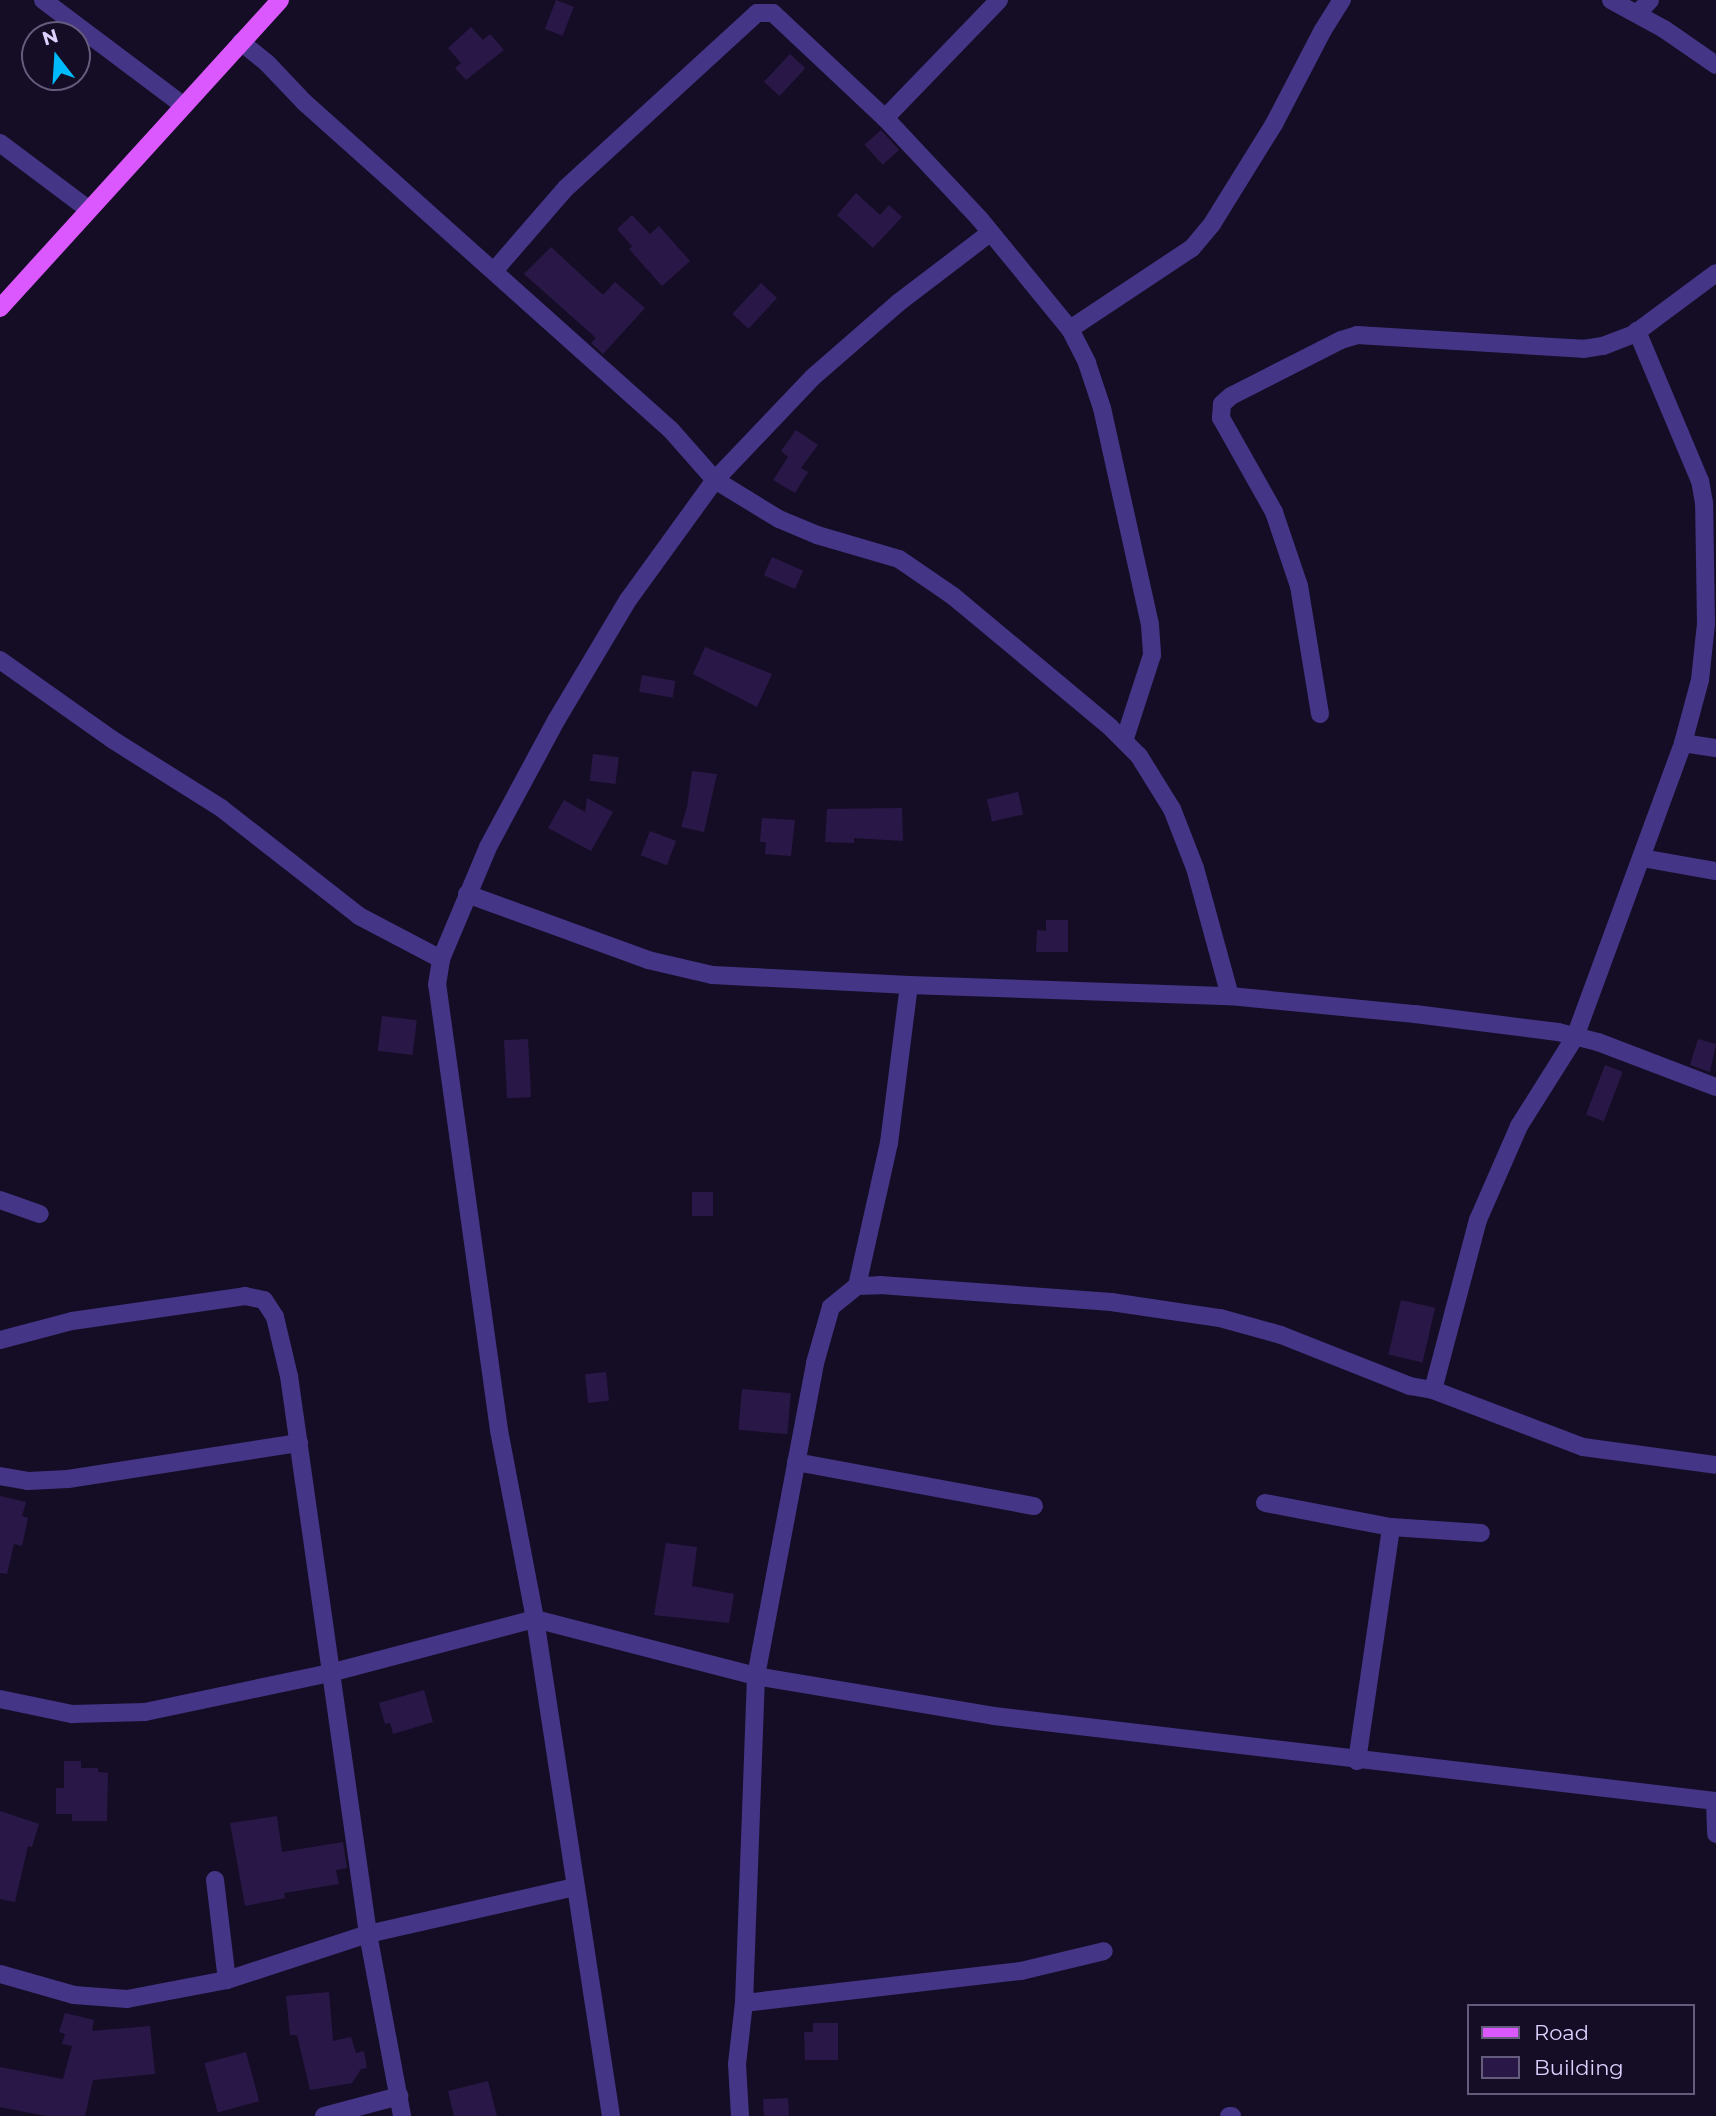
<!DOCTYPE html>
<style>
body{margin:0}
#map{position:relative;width:1716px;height:2116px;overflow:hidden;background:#150d25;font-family:Montserrat,sans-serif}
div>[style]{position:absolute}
.building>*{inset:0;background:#291847;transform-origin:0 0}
.minor>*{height:18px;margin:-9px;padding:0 9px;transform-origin:9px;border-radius:9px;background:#453587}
.primary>*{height:18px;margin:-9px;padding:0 9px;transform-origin:9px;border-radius:9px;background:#db58ff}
span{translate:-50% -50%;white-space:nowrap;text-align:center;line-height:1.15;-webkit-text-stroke:5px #150d25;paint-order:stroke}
.legend{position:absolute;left:1467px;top:2004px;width:228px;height:91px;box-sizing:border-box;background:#150d25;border:2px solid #655b7c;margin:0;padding:9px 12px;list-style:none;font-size:21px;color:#ded1ff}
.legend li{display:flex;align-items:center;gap:14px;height:35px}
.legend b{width:35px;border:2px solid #655b7c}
.north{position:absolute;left:21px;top:21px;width:70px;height:70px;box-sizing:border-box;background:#150d25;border:2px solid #655b7c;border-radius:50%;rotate:343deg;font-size:19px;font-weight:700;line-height:28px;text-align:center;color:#ded1ff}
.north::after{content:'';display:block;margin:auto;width:24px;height:32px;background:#00bbfc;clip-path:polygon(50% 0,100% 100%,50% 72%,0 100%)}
</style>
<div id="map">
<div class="building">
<i style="left:556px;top:0;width:19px;height:31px;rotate:21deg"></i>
<i style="clip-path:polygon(471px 27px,483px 40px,490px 34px,504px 50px,466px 80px,455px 68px,461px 63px,448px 48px)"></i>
<i style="left:790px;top:54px;width:21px;height:38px;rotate:43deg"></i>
<i style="left:881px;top:130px;width:27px;height:22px;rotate:48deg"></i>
<i style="clip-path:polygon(856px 193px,880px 215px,889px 205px,902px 217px,873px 248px,837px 215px)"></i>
<i style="clip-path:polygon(632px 215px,650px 234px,659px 226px,690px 261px,662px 286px,629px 249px,632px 246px,617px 229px)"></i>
<i style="clip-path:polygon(551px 247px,603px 295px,615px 282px,645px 308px,603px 354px,591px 343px,596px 338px,524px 274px)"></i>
<i style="left:761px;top:283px;width:22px;height:42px;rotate:43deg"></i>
<i style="clip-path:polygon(796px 430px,818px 445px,801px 468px,808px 472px,795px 493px,773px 480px,788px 457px,781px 451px)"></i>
<i style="left:772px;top:557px;width:34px;height:20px;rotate:24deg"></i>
<i style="clip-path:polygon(705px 647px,772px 674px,757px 707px,693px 674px)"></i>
<i style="left:642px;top:675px;width:34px;height:17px;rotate:10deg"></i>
<i style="left:593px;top:754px;width:26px;height:27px;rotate:7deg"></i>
<i style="clip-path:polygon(692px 771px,717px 774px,704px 832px,681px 827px,687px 807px)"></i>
<i style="left:1018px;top:792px;width:23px;height:32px;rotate:77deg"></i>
<i style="clip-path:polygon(587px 798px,613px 812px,591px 851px,548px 828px,564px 800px,585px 812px)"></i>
<i style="clip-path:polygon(902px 808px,903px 841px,854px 838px,854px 843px,825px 842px,827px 809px)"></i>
<i style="clip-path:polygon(762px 818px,795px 820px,791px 856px,765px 854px,766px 842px,760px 842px)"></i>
<i style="left:650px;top:831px;width:28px;height:26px;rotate:21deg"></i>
<i style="clip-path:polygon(1046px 920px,1068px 920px,1068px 952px,1036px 952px,1037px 930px,1046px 931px)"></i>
<i style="left:382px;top:1016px;width:35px;height:35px;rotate:7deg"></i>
<i style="left:528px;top:1039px;width:58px;height:24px;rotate:87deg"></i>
<i style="clip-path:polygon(1698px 1039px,1716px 1044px,1710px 1072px,1690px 1065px)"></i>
<i style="left:1605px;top:1065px;width:19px;height:53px;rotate:21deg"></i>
<i style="left:692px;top:1192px;width:21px;height:24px"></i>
<i style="left:1401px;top:1300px;width:35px;height:56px;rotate:13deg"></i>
<i style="left:606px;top:1372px;width:29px;height:21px;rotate:84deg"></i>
<i style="left:742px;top:1389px;width:49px;height:41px;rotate:5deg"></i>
<i style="clip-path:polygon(0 1496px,26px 1502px,22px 1516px,28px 1518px,22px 1546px,14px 1544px,7px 1574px,0 1573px)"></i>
<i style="clip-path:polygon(666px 1543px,697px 1547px,692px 1586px,734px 1594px,729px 1623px,654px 1615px)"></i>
<i style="clip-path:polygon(424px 1690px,433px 1722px,393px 1734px,390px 1723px,385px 1724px,379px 1703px)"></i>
<i style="clip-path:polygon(64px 1761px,81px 1761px,81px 1768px,98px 1768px,98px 1772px,108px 1773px,107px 1821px,72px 1821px,72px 1814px,56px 1814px,56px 1788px,64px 1788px)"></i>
<i style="clip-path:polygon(0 1811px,39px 1824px,32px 1847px,28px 1846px,15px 1902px,0 1899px)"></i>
<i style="clip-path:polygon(277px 1816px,282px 1852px,343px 1842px,347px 1868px,336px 1870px,339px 1884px,284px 1893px,285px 1898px,245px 1906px,230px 1823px)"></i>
<i style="clip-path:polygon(329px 1992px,333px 2041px,351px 2037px,356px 2053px,364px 2051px,367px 2068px,361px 2069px,352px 2083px,310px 2090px,297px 2035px,290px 2035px,286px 1996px)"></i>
<i style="clip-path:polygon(65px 2013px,94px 2020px,92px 2031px,150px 2026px,155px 2074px,93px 2080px,85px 2116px,46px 2116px,0 2107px,0 2067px,63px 2079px,72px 2046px,62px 2044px,65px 2034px,59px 2032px)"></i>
<i style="clip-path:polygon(813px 2023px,838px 2023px,838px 2060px,805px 2060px,804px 2032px,813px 2032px)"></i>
<i style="left:246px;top:2052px;width:51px;height:43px;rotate:75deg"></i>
<i style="clip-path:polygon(488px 2081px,497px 2116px,454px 2116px,448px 2091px)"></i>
<i style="left:788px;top:2098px;width:18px;height:25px;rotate:87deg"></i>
</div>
<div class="minor">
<i style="left:43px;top:0;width:175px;rotate:36.9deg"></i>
<i style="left:999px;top:0;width:164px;rotate:134deg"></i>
<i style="left:885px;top:118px;width:137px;rotate:46.8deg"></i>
<i style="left:979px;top:218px;width:144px;rotate:50.7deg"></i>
<i style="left:1070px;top:329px;width:38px;rotate:63deg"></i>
<i style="left:1087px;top:363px;width:47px;rotate:71.6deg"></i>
<i style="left:1102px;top:408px;width:222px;rotate:77.5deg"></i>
<i style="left:1150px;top:625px;width:30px;rotate:86deg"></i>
<i style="left:1152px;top:655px;width:90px;rotate:108deg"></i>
<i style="left:1611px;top:0;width:60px;rotate:28.7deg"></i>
<i style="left:1664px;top:29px;width:63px;rotate:34.7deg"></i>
<i style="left:1637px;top:14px;width:19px;rotate:-47deg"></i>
<i style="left:241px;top:42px;width:33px;rotate:39deg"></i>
<i style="left:267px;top:63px;width:54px;rotate:46.5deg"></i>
<i style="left:304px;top:102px;width:491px;rotate:41.8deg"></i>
<i style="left:670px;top:429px;width:68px;rotate:48.6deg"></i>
<i style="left:715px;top:480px;width:75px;rotate:31.4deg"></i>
<i style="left:779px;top:519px;width:41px;rotate:22.8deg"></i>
<i style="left:817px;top:535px;width:85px;rotate:16.3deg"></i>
<i style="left:899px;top:559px;width:65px;rotate:34.4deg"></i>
<i style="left:953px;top:596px;width:204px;rotate:39.8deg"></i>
<i style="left:1110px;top:727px;width:41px;rotate:45deg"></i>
<i style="left:1139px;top:756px;width:62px;rotate:58.1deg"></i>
<i style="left:1172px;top:809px;width:63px;rotate:68.7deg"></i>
<i style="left:1195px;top:868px;width:133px;rotate:74.7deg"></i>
<i style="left:0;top:143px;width:110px;rotate:36.9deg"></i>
<i style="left:494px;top:271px;width:110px;rotate:-49.1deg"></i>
<i style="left:566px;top:188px;width:259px;rotate:-42.5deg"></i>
<i style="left:757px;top:13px;width:16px"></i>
<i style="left:773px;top:13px;width:154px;rotate:43.2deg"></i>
<i style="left:1070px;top:329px;width:146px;rotate:-33.6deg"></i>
<i style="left:1192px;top:248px;width:31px;rotate:-50deg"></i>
<i style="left:1212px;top:224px;width:118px;rotate:-58.2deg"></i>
<i style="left:1274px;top:124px;width:106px;rotate:-62.5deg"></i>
<i style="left:1323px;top:30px;width:36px;rotate:-58deg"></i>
<i style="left:0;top:660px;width:138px;rotate:35.3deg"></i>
<i style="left:113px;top:740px;width:128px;rotate:32.2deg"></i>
<i style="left:221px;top:808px;width:175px;rotate:38deg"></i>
<i style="left:359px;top:916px;width:93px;rotate:27.7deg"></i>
<i style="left:1320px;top:714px;width:130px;rotate:-99.3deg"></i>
<i style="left:1299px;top:586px;width:78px;rotate:-108.7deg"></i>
<i style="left:1274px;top:512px;width:108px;rotate:-119.4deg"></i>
<i style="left:1221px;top:418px;width:14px;rotate:-86deg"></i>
<i style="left:1222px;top:404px;width:12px;rotate:-42deg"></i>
<i style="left:1231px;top:396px;width:123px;rotate:-27deg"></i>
<i style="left:1341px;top:340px;width:17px;rotate:-17deg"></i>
<i style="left:1357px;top:335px;width:226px;rotate:3.5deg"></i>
<i style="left:1583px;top:349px;width:20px;rotate:-9deg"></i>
<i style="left:1603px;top:346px;width:33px;rotate:-21deg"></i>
<i style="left:1634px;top:334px;width:102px;rotate:-36.6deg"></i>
<i style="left:1683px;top:743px;width:33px;rotate:9deg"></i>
<i style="left:1642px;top:858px;width:75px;rotate:10deg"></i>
<i style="left:467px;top:894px;width:193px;rotate:20deg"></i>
<i style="left:648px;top:960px;width:66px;rotate:13.2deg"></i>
<i style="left:712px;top:975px;width:197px;rotate:2.9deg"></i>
<i style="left:909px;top:985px;width:321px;rotate:2deg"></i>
<i style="left:1230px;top:996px;width:186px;rotate:5.6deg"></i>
<i style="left:1415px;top:1014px;width:144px;rotate:7.2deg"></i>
<i style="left:1558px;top:1032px;width:41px;rotate:14deg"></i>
<i style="left:1598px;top:1042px;width:126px;rotate:20.9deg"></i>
<i style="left:0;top:1200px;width:42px;rotate:19.3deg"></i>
<i style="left:857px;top:1286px;width:147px;rotate:-77.4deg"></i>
<i style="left:889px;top:1143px;width:159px;rotate:-82.8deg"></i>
<i style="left:0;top:1340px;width:74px;rotate:-14.8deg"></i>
<i style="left:72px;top:1321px;width:175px;rotate:-8.2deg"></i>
<i style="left:245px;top:1296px;width:19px;rotate:12deg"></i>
<i style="left:264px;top:1300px;width:20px;rotate:57deg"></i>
<i style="left:275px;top:1317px;width:61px;rotate:76.7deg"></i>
<i style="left:289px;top:1376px;width:564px;rotate:81.94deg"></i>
<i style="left:368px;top:1934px;width:185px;rotate:79.4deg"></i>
<i style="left:1433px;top:1390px;width:160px;rotate:20.8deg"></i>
<i style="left:1583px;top:1447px;width:134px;rotate:7.7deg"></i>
<i style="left:796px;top:1462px;width:242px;rotate:10.5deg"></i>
<i style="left:0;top:1476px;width:28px;rotate:10deg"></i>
<i style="left:28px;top:1481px;width:40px;rotate:-2.9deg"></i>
<i style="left:68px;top:1479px;width:234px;rotate:-8.9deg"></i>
<i style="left:1265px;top:1503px;width:128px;rotate:10.8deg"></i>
<i style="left:1391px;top:1527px;width:90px;rotate:3.8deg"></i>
<i style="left:0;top:1699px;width:74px;rotate:11.8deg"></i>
<i style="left:72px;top:1714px;width:73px;rotate:-1.6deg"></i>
<i style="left:145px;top:1712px;width:189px;rotate:-11.9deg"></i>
<i style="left:330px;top:1673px;width:212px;rotate:-14.8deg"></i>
<i style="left:535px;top:1619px;width:228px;rotate:14.5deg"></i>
<i style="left:756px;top:1676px;width:241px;rotate:9.5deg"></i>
<i style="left:994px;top:1716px;width:727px;rotate:6.71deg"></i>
<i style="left:1357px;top:1761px;width:236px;rotate:-81.7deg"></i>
<i style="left:1715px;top:1801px;width:33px;rotate:88deg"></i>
<i style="left:215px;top:1880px;width:101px;rotate:83.2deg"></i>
<i style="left:0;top:1974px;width:77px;rotate:15.8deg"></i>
<i style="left:74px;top:1995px;width:53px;rotate:4.3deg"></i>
<i style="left:127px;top:1999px;width:102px;rotate:-10.8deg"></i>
<i style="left:227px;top:1980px;width:148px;rotate:-18.1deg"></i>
<i style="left:368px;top:1934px;width:212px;rotate:-12.8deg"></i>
<i style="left:744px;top:2003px;width:279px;rotate:-6.6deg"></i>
<i style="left:1021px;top:1971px;width:85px;rotate:-13.5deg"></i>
<i style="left:324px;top:2116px;width:78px;rotate:-14.9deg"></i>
<i style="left:611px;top:2116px;width:503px;rotate:-98.69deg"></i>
<i style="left:535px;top:1619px;width:192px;rotate:-100.8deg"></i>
<i style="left:499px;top:1430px;width:449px;rotate:-97.9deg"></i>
<i style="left:437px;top:985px;width:26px;rotate:-81deg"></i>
<i style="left:441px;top:959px;width:121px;rotate:-67.2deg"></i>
<i style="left:488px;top:847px;width:145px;rotate:-61.7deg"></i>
<i style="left:557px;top:719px;width:139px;rotate:-59.2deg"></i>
<i style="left:628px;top:600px;width:148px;rotate:-54.1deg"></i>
<i style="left:715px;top:480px;width:142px;rotate:-46.4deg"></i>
<i style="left:813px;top:377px;width:113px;rotate:-41deg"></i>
<i style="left:898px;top:303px;width:116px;rotate:-37.3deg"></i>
<i style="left:740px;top:2116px;width:52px;rotate:-93.3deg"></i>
<i style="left:737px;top:2064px;width:61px;rotate:-83.5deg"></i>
<i style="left:744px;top:2003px;width:327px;rotate:-87.9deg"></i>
<i style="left:756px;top:1676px;width:319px;rotate:-79.3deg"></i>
<i style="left:815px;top:1363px;width:58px;rotate:-74.1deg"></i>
<i style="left:831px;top:1307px;width:33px;rotate:-39deg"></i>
<i style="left:857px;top:1286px;width:23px;rotate:-2deg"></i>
<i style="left:880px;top:1285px;width:232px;rotate:4.2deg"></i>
<i style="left:1111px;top:1302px;width:110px;rotate:8.4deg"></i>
<i style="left:1220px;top:1318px;width:63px;rotate:15.6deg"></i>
<i style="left:1281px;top:1335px;width:139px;rotate:21.6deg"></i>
<i style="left:1410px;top:1386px;width:23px;rotate:10deg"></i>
<i style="left:1433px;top:1390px;width:176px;rotate:-75.2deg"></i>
<i style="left:1478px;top:1220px;width:103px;rotate:-66.4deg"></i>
<i style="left:1519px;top:1126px;width:105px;rotate:-57.8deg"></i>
<i style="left:1575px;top:1037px;width:313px;rotate:-69.8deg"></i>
<i style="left:1683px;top:743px;width:65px;rotate:-74.9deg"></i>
<i style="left:1700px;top:680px;width:56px;rotate:-83.9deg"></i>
<i style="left:1706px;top:624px;width:121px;rotate:-90.9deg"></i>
<i style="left:1704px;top:503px;width:22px;rotate:-100deg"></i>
<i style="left:1700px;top:481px;width:163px;rotate:-112.8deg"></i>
<i style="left:1229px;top:2116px;width:3px"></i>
</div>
<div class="primary">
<i style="left:0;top:308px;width:416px;rotate:-47.7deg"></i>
</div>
<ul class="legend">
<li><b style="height:9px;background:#db58ff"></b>Road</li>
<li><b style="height:19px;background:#291847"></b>Building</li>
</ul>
<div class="north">N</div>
</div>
